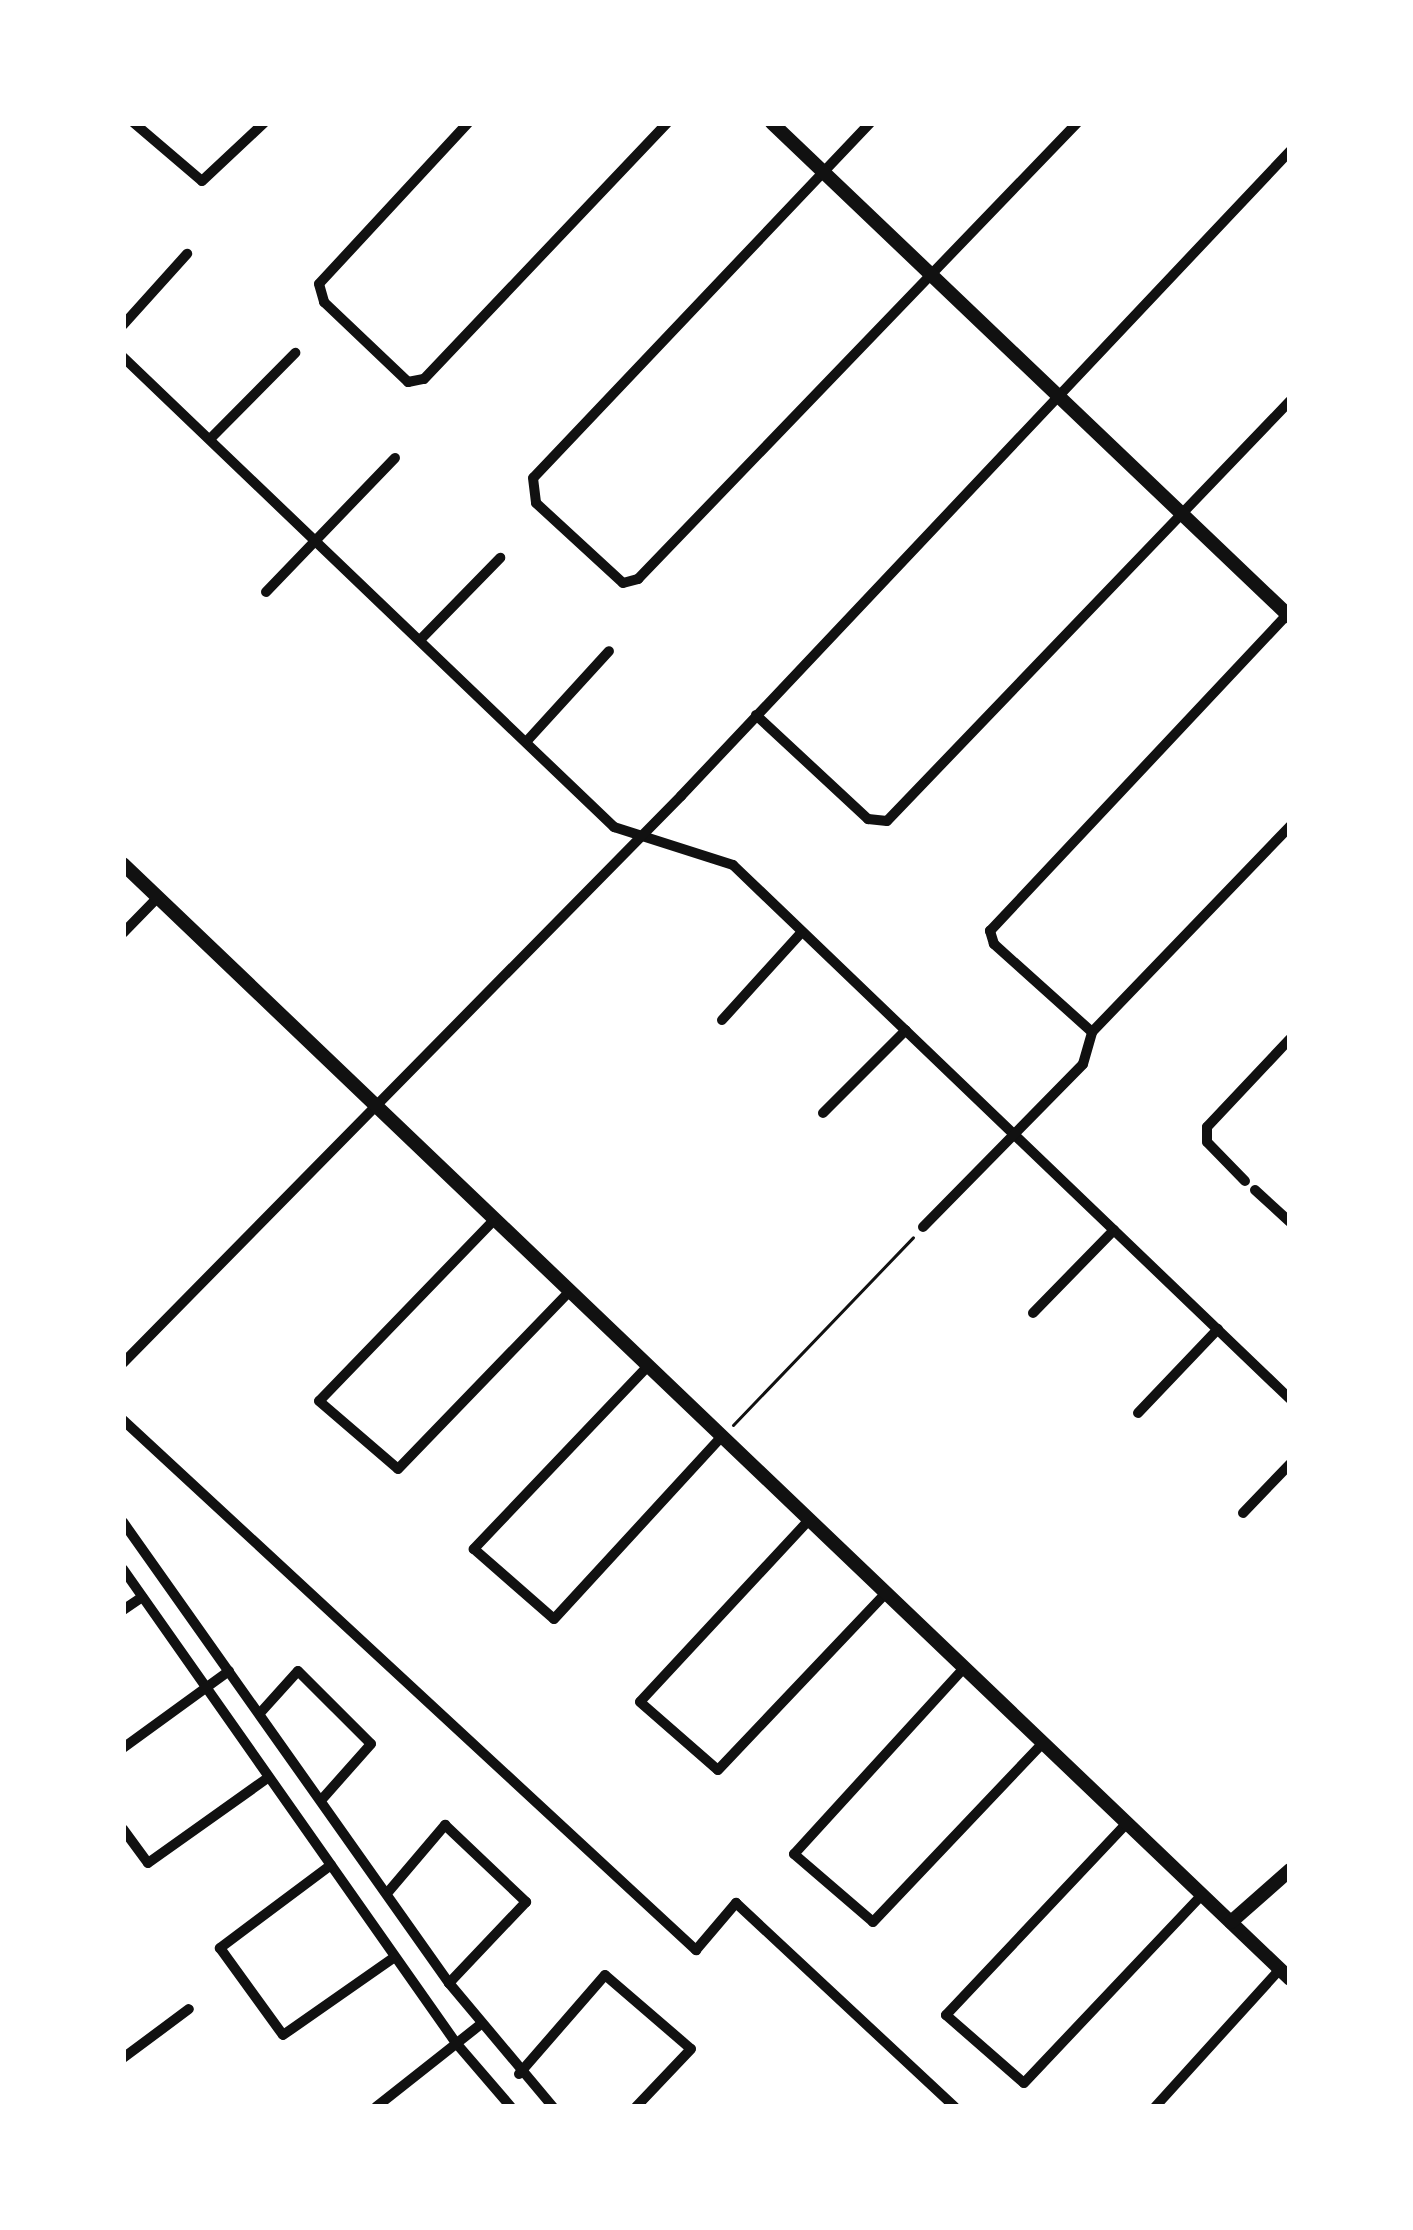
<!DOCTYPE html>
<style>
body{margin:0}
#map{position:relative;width:1413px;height:2230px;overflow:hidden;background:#fff;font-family:Overpass,sans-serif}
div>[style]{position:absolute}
.path>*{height:3px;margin:-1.5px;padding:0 1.5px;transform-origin:1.5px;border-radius:1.5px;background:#111}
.minor>*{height:10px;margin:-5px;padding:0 5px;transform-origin:5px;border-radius:5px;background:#111}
.tertiary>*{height:14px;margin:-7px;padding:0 7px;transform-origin:7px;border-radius:7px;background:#111}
span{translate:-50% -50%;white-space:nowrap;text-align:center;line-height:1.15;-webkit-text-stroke:9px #fff;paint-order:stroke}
.frame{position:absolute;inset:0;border:126px solid #fff;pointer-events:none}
</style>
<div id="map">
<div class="path">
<i style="left:733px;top:1425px;width:260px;rotate:-46.2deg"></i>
</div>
<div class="minor">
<i style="left:134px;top:123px;width:89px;rotate:40.5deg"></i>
<i style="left:202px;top:181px;width:85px;rotate:-43.1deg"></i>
<i style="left:468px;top:123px;width:219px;rotate:132.8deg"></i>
<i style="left:319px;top:284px;width:19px;rotate:74deg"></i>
<i style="left:324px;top:302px;width:116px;rotate:43.6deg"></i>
<i style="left:408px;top:382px;width:16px;rotate:-11deg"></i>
<i style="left:424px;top:379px;width:353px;rotate:-46.5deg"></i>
<i style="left:870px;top:123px;width:489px;rotate:133.5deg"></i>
<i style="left:533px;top:478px;width:25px;rotate:83deg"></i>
<i style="left:536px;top:503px;width:118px;rotate:42.6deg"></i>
<i style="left:623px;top:583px;width:16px;rotate:-15deg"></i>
<i style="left:638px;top:579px;width:633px;rotate:-46.09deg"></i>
<i style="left:123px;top:325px;width:96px;rotate:-48deg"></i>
<i style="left:123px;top:357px;width:680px;rotate:43.75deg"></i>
<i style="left:614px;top:827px;width:125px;rotate:17.7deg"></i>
<i style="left:733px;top:865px;width:772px;rotate:43.79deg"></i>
<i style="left:211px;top:438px;width:120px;rotate:-45.3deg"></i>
<i style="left:266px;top:592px;width:186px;rotate:-46.1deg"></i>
<i style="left:420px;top:640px;width:115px;rotate:-45.7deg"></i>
<i style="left:756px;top:715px;width:153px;rotate:42.9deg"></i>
<i style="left:868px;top:819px;width:19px;rotate:6deg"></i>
<i style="left:887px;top:821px;width:582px;rotate:-46.18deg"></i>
<i style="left:526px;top:742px;width:123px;rotate:-47.6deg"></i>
<i style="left:123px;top:933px;width:50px;rotate:-45.8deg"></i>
<i style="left:722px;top:1020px;width:118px;rotate:-47.8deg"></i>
<i style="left:1092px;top:1032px;width:132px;rotate:-138.1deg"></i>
<i style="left:994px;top:944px;width:14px;rotate:-107deg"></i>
<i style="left:990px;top:931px;width:438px;rotate:-46.8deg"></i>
<i style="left:823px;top:1113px;width:117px;rotate:-45deg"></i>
<i style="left:1245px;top:1181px;width:54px;rotate:-134.3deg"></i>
<i style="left:1207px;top:1142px;width:15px;rotate:-90deg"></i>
<i style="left:1207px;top:1127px;width:121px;rotate:-46.7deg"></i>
<i style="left:1255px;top:1190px;width:47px;rotate:42.4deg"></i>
<i style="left:495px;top:1219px;width:253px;rotate:134deg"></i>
<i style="left:319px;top:1401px;width:104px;rotate:40.7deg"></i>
<i style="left:398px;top:1469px;width:248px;rotate:-46deg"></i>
<i style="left:923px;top:1227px;width:228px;rotate:-45.5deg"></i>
<i style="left:1083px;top:1064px;width:33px;rotate:-74deg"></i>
<i style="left:1092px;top:1032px;width:286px;rotate:-46.1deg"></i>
<i style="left:1033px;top:1313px;width:116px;rotate:-45.7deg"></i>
<i style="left:123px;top:1363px;width:796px;rotate:-45.46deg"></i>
<i style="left:681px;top:796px;width:887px;rotate:-46.64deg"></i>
<i style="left:648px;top:1366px;width:253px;rotate:133.6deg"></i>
<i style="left:474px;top:1549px;width:106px;rotate:41.2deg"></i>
<i style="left:554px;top:1619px;width:248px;rotate:-47.4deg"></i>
<i style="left:1138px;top:1413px;width:116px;rotate:-46.4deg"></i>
<i style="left:123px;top:1420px;width:781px;rotate:42.77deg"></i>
<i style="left:696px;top:1950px;width:62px;rotate:-49.6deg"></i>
<i style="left:736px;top:1903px;width:299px;rotate:43deg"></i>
<i style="left:1243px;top:1513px;width:68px;rotate:-46.2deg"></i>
<i style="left:809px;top:1520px;width:248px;rotate:132.9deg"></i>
<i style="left:640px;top:1702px;width:103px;rotate:41.1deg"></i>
<i style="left:718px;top:1770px;width:244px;rotate:-46.5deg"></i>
<i style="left:123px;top:1522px;width:565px;rotate:54.73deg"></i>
<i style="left:449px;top:1983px;width:162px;rotate:50deg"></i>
<i style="left:123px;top:1569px;width:579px;rotate:54.91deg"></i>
<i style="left:456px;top:2043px;width:84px;rotate:49.3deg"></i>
<i style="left:123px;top:1610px;width:23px;rotate:-34deg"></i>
<i style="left:964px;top:1668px;width:252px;rotate:132.4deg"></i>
<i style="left:794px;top:1854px;width:104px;rotate:40.7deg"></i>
<i style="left:873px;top:1922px;width:247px;rotate:-46.5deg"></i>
<i style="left:261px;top:1712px;width:55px;rotate:-47.9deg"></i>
<i style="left:298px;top:1671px;width:103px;rotate:45deg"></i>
<i style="left:371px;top:1744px;width:72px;rotate:131.6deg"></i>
<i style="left:123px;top:1748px;width:131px;rotate:-36deg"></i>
<i style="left:1127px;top:1823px;width:264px;rotate:133.3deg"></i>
<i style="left:946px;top:2015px;width:103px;rotate:41.1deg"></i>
<i style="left:1024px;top:2083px;width:259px;rotate:-46.6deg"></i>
<i style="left:123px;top:1829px;width:42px;rotate:53.7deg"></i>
<i style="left:148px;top:1863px;width:148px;rotate:-35.4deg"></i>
<i style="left:331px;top:1865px;width:139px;rotate:143.2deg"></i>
<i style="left:220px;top:1948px;width:107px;rotate:54.1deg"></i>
<i style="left:283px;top:2035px;width:136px;rotate:-34.9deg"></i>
<i style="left:389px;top:1891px;width:87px;rotate:-49.7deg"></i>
<i style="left:445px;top:1825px;width:112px;rotate:43.5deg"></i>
<i style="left:526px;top:1902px;width:112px;rotate:133.5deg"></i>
<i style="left:123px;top:2058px;width:82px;rotate:-36.6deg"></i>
<i style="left:519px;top:2074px;width:131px;rotate:-49deg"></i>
<i style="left:605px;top:1975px;width:113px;rotate:40.7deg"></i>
<i style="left:691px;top:2049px;width:80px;rotate:133.5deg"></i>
<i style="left:376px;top:2107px;width:132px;rotate:-38.3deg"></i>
<i style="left:1155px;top:2107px;width:186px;rotate:-47.8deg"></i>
</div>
<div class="tertiary">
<i style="left:772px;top:123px;width:716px;rotate:43.64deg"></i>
<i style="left:123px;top:864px;width:1614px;rotate:43.69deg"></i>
<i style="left:1231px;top:1922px;width:79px;rotate:-41.4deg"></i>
</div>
<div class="frame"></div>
</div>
